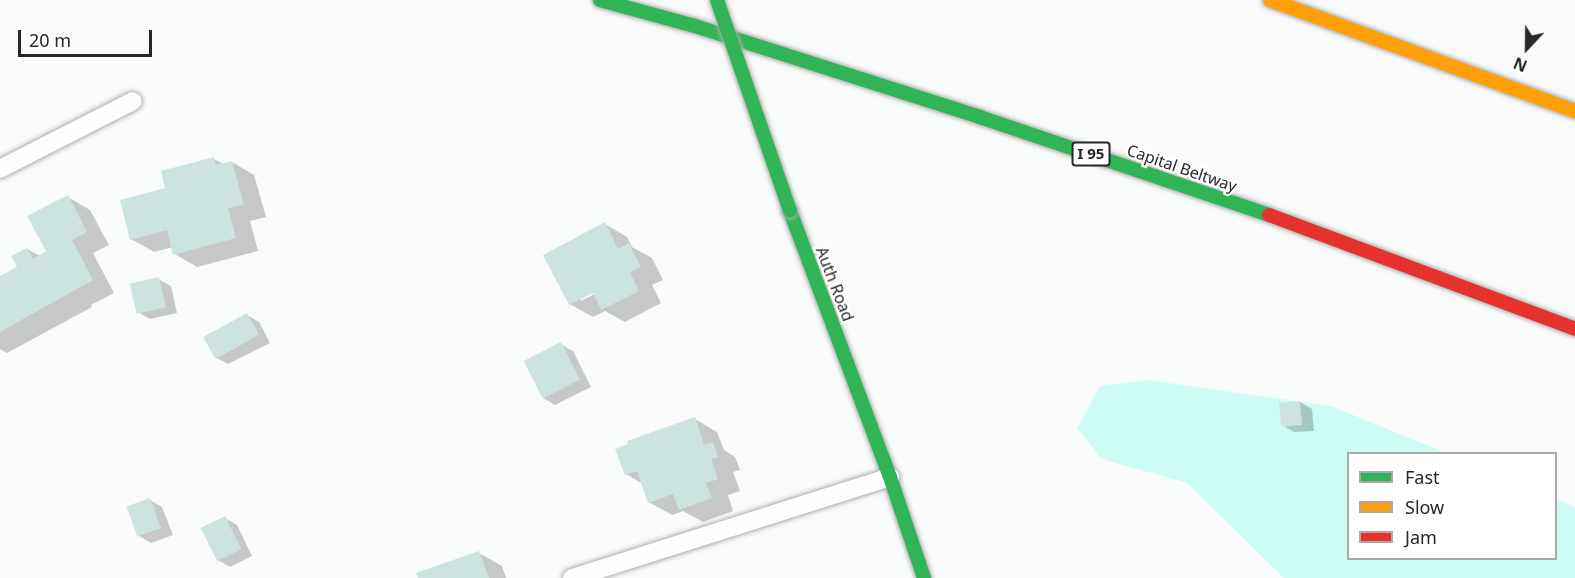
<!DOCTYPE html>
<style>
body{margin:0}
#map{position:relative;width:1575px;height:578px;overflow:hidden;background:#f8fbfa;font-family:"Noto Sans",sans-serif}
div>[style]{position:absolute}
.green>*{inset:0;background:#ccfcf4}
.shadow>*{inset:0;background:#0003}
.building>*{inset:0;background:#cce3df;transform-origin:0 0}
.roads{filter:drop-shadow(0 0 2px #adafae) drop-shadow(0 0 2px #adafae)}
.lane>*{height:18px;margin:-9px;padding:0 9px;transform-origin:9px;border-radius:9px;background:#fefefe}
.fast>*{height:14px;margin:-7px;padding:0 7px;transform-origin:7px;border-radius:7px;background:#30b455}
.slow>*{height:14px;margin:-7px;padding:0 7px;transform-origin:7px;border-radius:7px;background:#ff9f0a}
.jam>*{height:14px;margin:-7px;padding:0 7px;transform-origin:7px;border-radius:7px;background:#e5322d}
.bridges{filter:drop-shadow(0 0 2px #adafae) drop-shadow(0 0 2px #adafae)}
.fast-bridge>*{height:14px;margin:-7px;padding:0 7px;transform-origin:7px;border-radius:7px;background:#30b455}
span{translate:-50% -50%;white-space:nowrap;text-align:center;line-height:1.15;-webkit-text-stroke:4.5px #fff;paint-order:stroke}
.shield-label span{padding:2px 4px;background:#fff;border:2px solid;border-radius:4px;-webkit-text-stroke-width:0}
.shield-label{font-size:15px;color:#262727;font-weight:700}
.street-label{font-size:16px;color:#262727}
.legend{position:absolute;left:1347px;top:452px;width:210px;height:108px;box-sizing:border-box;background:#fff;border:2px solid #a8a9a9;margin:0;padding:8px 10px;list-style:none;font-size:18px;color:#262727}
.legend li{display:flex;align-items:center;gap:12px;height:30px}
.legend b{width:30px;border:2px solid #a8a9a9}
.north{position:absolute;left:1497px;top:18px;width:60px;height:60px;-webkit-text-stroke:4px #fff;paint-order:stroke;rotate:202deg;font-size:16px;font-weight:700;line-height:24px;text-align:center;color:#262727}
.north::after{content:'';display:block;margin:auto;width:21px;height:27px;background:#262727;clip-path:polygon(50% 0,100% 100%,50% 72%,0 100%)}
.scale{position:absolute;left:18px;top:30px;width:134px;height:27px;box-sizing:border-box;border:3px solid #262727;border-top:0;padding-left:8px;font-size:18px;line-height:21px;white-space:nowrap;color:#262727;-webkit-text-stroke:4px #fff;paint-order:stroke}
</style>
<div id="map">
<div class="green">
<i style="clip-path:polygon(1147px 380px,1331px 406px,1446px 453px,1348px 454px,1348px 558px,1556px 558px,1556px 499px,1575px 507px,1575px 578px,1284px 578px,1187px 483px,1102px 459px,1077px 428px,1100px 386px)"></i>
</div>
<div class="shadow">
<i style="clip-path:polygon(214px 159px,223px 164px,232px 162px,254px 175px,266px 217px,250px 221px,258px 251px,197px 267px,175px 254px,173px 247px,154px 252px,131px 239px,167px 189px)"></i>
<i style="clip-path:polygon(68px 197px,90px 210px,109px 245px,93px 253px,114px 293px,91px 305px,92px 307px,7px 353px,0 349px,0 278px,19px 267px,27px 249px,40px 256px,48px 252px)"></i>
<i style="clip-path:polygon(evenodd,605px 224px,627px 237px,632px 247px,652px 258px,663px 280px,652px 285px,661px 303px,625px 322px,605px 311px,593px 317px,570px 304px,605px 224px,599px 289px,600px 291px,581px 301px,581px 298px,599px 289px)"></i>
<i style="clip-path:polygon(158px 279px,171px 286px,177px 313px,150px 319px,138px 312px)"></i>
<i style="clip-path:polygon(247px 315px,259px 322px,270px 343px,228px 364px,215px 357px,205px 336px)"></i>
<i style="clip-path:polygon(560px 344px,573px 351px,591px 387px,555px 405px,543px 398px)"></i>
<i style="clip-path:polygon(1300px 402px,1312px 409px,1314px 431px,1294px 432px,1282px 425px)"></i>
<i style="clip-path:polygon(695px 419px,717px 432px,724px 450px,735px 457px,740px 470px,733px 472px,740px 491px,728px 495px,733px 511px,703px 522px,683px 511px,672px 515px,649px 502px,643px 484px,626px 474px)"></i>
<i style="clip-path:polygon(150px 500px,162px 507px,173px 535px,151px 543px,139px 536px)"></i>
<i style="clip-path:polygon(225px 518px,237px 525px,252px 556px,230px 567px,218px 560px)"></i>
<i style="clip-path:polygon(479px 553px,502px 566px,506px 578px,420px 578px)"></i>
</div>
<div class="building">
<i style="clip-path:polygon(214px 157px,216px 165px,232px 161px,244px 205px,228px 208px,236px 238px,173px 255px,167px 230px,130px 240px,120px 200px,165px 188px,161px 171px)"></i>
<i style="clip-path:polygon(68px 195px,87px 232px,72px 240px,93px 280px,0 332px,0 276px,17px 267px,11px 256px,27px 248px,33px 259px,46px 251px,27px 216px)"></i>
<i style="clip-path:polygon(605px 222px,618px 249px,629px 243px,641px 267px,630px 272px,639px 291px,601px 310px,593px 293px,569px 305px,543px 255px)"></i>
<i style="left:159px;top:277px;width:31px;height:30px;rotate:77deg"></i>
<i style="left:247px;top:313px;width:25px;height:50px;rotate:61deg"></i>
<i style="left:561px;top:342px;width:42px;height:42px;rotate:63deg"></i>
<i style="left:1300px;top:401px;width:24px;height:21px;rotate:85deg"></i>
<i style="clip-path:polygon(695px 417px,704px 445px,713px 442px,718px 457px,711px 459px,718px 479px,706px 483px,712px 498px,679px 510px,673px 494px,648px 503px,637px 471px,625px 475px,615px 449px,628px 444px,627px 441px)"></i>
<i style="left:150px;top:498px;width:32px;height:25px;rotate:70deg"></i>
<i style="left:225px;top:516px;width:37px;height:27px;rotate:64deg"></i>
<i style="clip-path:polygon(479px 551px,489px 578px,418px 578px,416px 573px)"></i>
</div>
<div class="roads">
<div class="lane">
<i style="left:0;top:169px;width:149px;rotate:-27.1deg"></i>
<i style="left:572px;top:578px;width:334px;rotate:-17.6deg"></i>
</div>
<div class="fast">
<i style="left:600px;top:0;width:98px;rotate:15.3deg"></i>
<i style="left:695px;top:26px;width:299px;rotate:17.7deg"></i>
<i style="left:980px;top:117px;width:305px;rotate:18.7deg"></i>
<i style="left:790px;top:211px;width:284px;rotate:69.4deg"></i>
<i style="left:890px;top:477px;width:107px;rotate:71.4deg"></i>
</div>
<div class="slow">
<i style="left:1270px;top:0;width:325px;rotate:20deg"></i>
</div>
<div class="jam">
<i style="left:1269px;top:215px;width:327px;rotate:20.4deg"></i>
</div>
</div>
<div class="bridges">
<div class="fast-bridge">
<i style="left:717px;top:0;width:223px;rotate:70.9deg"></i>
</div>
</div>
<div class="shield-label">
<span style="left:1091px;top:154px">I 95</span>
</div>
<div class="street-label">
<span style="left:1182px;top:168px;rotate:19deg">Capital Beltway</span>
<span style="left:835px;top:284px;rotate:69deg">Auth Road</span>
</div>
<ul class="legend">
<li><b style="height:8px;background:#30b455"></b>Fast</li>
<li><b style="height:8px;background:#ff9f0a"></b>Slow</li>
<li><b style="height:8px;background:#e5322d"></b>Jam</li>
</ul>
<div class="north">N</div>
<div class="scale">20 m</div>
</div>
